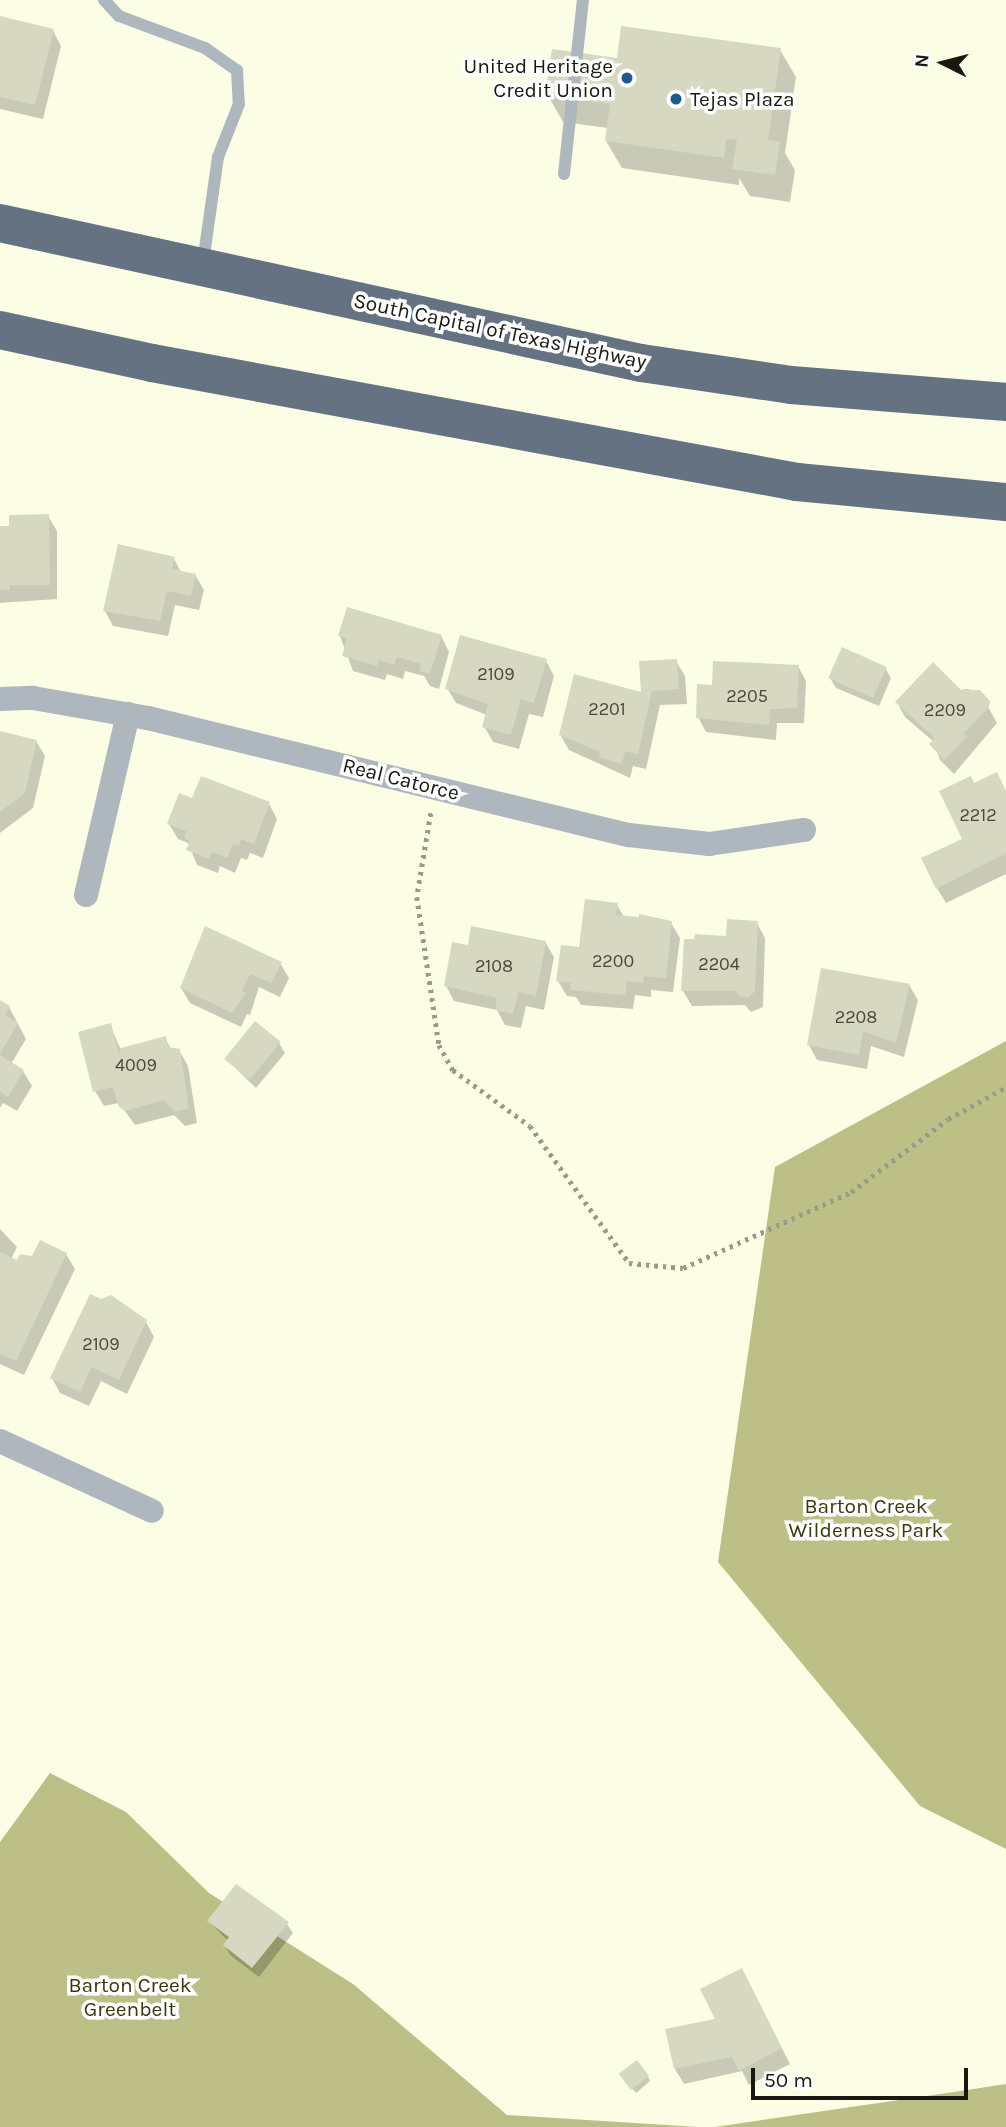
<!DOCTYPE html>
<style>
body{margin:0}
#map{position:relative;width:1006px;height:2127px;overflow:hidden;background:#fbfde5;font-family:Karla,sans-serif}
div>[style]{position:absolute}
.forest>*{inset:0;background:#bcbf86}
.shadow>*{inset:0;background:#0003}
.building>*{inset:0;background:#d6d8c1;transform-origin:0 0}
.path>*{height:4.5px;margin-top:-2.25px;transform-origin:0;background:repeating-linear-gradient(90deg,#999a89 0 3.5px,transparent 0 8.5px)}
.service>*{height:12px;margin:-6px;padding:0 6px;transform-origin:6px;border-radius:6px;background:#aeb6be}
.minor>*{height:24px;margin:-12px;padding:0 12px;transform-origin:12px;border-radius:12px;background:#aeb6be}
.trunk>*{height:38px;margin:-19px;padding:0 19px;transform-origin:19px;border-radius:19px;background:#647282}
.dots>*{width:19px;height:19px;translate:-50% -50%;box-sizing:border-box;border:4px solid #fff;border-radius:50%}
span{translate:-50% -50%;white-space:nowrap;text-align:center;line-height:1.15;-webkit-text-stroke:7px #fff;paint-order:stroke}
.number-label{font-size:18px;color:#48483c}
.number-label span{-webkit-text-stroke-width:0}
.poi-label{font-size:21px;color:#181810}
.right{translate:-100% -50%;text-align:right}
.left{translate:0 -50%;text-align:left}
.street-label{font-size:21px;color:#181810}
.park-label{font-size:21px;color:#38390b}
.north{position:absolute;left:908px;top:28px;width:70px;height:70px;-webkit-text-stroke:5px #fff;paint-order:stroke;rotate:276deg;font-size:19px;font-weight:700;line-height:28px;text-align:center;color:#181810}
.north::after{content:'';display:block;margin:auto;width:24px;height:32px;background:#181810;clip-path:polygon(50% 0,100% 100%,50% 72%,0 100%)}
.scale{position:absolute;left:751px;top:2068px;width:217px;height:32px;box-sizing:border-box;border:4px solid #181810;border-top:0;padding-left:9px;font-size:21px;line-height:24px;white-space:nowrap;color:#181810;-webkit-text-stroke:5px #fff;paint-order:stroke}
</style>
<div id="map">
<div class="forest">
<i style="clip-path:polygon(1006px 1041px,1006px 1849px,920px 1806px,718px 1562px,775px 1167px)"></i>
<i style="clip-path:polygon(50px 1773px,126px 1812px,209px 1893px,353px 1984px,507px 2115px,698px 2127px,0 2127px,0 1842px)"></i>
<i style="clip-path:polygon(1006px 2084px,1006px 2127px,715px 2127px,954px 2092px)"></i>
</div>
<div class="shadow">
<i style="clip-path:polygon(0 18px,53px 31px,61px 46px,43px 119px,0 109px)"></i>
<i style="clip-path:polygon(780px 50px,796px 77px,785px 153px,795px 170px,790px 202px,750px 196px,739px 178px,739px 185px,622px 168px,606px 141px,608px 128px,563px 122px,547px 94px,619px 60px)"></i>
<i style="clip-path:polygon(48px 516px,57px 531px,57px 599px,0 603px,0 528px)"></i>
<i style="clip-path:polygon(174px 559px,181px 572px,195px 575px,204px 590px,199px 610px,175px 605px,168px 636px,113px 626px,105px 611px)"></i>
<i style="clip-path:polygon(340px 636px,441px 636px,449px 652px,439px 689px,430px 686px,424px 676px,405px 671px,403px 679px,387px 674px,385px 680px,353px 671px)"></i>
<i style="clip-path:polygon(546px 661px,554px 676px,543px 717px,529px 714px,519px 749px,493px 742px,484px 726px,487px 715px,456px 703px,447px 688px)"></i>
<i style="clip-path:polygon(676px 661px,685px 676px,687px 704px,660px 705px,646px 769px,633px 766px,630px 778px,569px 750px,560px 734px,643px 694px)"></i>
<i style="clip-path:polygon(798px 666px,806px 681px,804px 723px,777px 723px,776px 740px,706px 732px,698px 717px,714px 687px)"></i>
<i style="clip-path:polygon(885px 668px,891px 678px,879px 706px,836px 688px,830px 678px)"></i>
<i style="clip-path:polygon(966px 689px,979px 691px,997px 723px,954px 774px,940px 760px,934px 742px,905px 717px,897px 702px)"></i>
<i style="clip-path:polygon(0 740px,36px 741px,45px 756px,33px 808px,0 833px)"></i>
<i style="clip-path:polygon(974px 785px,1006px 791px,1006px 874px,946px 903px,937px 888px,964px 840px)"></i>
<i style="clip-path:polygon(193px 800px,269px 804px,277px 819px,263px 858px,250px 853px,247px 860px,241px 858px,235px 873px,220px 866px,218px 873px,197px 865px,188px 843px,178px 839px,169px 824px)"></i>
<i style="clip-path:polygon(617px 905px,624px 917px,671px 923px,680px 938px,673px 992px,651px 990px,651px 997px,635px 995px,633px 1009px,581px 1005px,576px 997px,567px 996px,558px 981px)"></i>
<i style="clip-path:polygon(757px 923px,765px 938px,763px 1007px,751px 1012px,745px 1005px,692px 1006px,683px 991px,696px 941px,728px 938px)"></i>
<i style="clip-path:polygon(545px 942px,554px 957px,544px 1010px,526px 1006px,521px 1028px,505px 1025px,497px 1010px,454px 1001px,446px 986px)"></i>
<i style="clip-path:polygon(280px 963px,289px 978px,280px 997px,259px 987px,250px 1015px,247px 1014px,241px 1027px,190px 1003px,181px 988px)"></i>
<i style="clip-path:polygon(909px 985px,918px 1000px,904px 1057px,871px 1046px,867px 1069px,817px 1060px,809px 1045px)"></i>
<i style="clip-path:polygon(0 1002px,9px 1007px,26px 1039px,11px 1064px,23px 1071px,32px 1086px,17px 1111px,3px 1103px,0 1108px)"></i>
<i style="clip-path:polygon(110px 1025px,121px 1050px,165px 1038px,171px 1049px,179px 1050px,188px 1066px,197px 1123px,185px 1126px,174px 1115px,135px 1125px,119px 1103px,104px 1106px,95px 1091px)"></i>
<i style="clip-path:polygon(279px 1043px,285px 1053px,256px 1088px,226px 1059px)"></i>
<i style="clip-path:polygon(0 1229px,17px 1247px,11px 1259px,18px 1262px,66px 1254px,75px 1269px,24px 1375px,0 1364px)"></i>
<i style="clip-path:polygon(146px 1322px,154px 1337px,127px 1394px,101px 1381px,89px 1406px,60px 1393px,52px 1378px)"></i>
<i style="clip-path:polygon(209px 1921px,287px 1924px,293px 1933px,259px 1977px,230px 1955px,225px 1945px,228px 1941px)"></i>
<i style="clip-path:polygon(750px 1986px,790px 2064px,749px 2085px,742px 2071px,684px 2084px,675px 2069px)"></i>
<i style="clip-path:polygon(648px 2077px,650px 2081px,636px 2093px,624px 2079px)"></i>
</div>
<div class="building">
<i style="clip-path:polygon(0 16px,54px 29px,35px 105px,0 97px)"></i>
<i style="clip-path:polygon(621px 26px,781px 48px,768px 140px,780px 141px,775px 175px,732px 169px,737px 140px,726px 139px,724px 158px,605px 141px,610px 104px,545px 95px,552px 49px,617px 58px)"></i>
<i style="clip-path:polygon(49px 514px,50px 585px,9px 585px,10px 590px,0 590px,0 526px,9px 526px,9px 515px)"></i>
<i style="clip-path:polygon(118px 544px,175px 557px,172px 569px,196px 574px,191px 596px,167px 591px,160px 621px,103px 611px)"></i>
<i style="clip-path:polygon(347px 607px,442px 635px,430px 674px,419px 671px,421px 664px,397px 657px,394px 665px,379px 660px,377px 666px,342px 656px,347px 638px,338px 636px)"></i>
<i style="clip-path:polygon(460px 635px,547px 659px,534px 703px,521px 699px,511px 735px,482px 727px,488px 704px,445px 689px)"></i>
<i style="left:842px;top:647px;width:49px;height:34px;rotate:24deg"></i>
<i style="clip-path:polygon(677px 659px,679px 689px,652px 691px,638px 755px,625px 751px,622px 764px,599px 757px,600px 752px,559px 735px,574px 674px,641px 692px,639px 661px)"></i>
<i style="clip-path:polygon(713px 661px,799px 665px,797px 708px,770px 709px,769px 725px,696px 718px,697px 684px,712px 685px)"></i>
<i style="clip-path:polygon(933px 662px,961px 690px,980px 690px,990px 701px,989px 707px,963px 734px,967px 737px,944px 760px,929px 744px,935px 738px,895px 702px)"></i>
<i style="clip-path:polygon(0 731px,37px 740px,25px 793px,0 812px)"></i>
<i style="clip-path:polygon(997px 772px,1006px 791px,1006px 853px,936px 889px,921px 858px,962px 839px,939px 791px,971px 776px,974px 783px)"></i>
<i style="clip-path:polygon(201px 776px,270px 802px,254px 844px,241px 839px,239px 846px,233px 844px,227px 858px,212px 852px,209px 859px,186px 850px,190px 841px,184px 838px,186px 831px,167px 824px,179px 793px,192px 798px)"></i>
<i style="clip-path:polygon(585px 899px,618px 903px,616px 915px,639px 917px,639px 914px,672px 921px,666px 978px,644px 976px,643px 983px,627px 981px,625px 995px,570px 990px,571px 983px,556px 981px,561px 945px,579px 947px)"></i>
<i style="clip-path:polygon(727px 919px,758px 921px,755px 991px,749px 997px,741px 997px,735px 991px,681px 991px,684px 939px,694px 939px,695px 934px,726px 936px)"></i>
<i style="clip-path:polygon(205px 926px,282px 962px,271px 983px,250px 974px,242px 991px,246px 993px,232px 1013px,180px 988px)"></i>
<i style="clip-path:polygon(471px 926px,546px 941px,536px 996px,518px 992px,513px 1014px,495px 1010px,497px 998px,444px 986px,452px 942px,468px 945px)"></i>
<i style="clip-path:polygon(821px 968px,910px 984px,896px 1043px,863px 1031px,859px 1055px,807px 1045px)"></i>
<i style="clip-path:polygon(0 1000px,10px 1006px,5px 1015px,18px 1023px,0 1054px)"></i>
<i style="left:255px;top:1021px;width:33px;height:49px;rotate:39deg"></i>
<i style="clip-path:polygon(111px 1023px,119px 1054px,121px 1048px,166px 1036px,168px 1047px,180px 1049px,189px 1108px,175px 1112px,164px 1100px,125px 1111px,119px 1107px,113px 1087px,93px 1092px,78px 1032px)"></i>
<i style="clip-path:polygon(0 1055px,24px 1070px,8px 1097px,0 1092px)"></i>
<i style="clip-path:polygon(40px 1240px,67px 1253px,16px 1361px,0 1354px,0 1252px,17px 1260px,20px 1254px,32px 1256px)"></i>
<i style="clip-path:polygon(90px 1294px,101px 1299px,111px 1295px,147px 1320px,119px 1380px,92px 1367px,80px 1392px,50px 1378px)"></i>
<i style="clip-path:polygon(236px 1884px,289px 1922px,252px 1968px,223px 1945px,229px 1937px,207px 1921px)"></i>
<i style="clip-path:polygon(742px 1968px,782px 2048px,739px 2071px,732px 2057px,674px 2069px,665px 2029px,715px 2019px,700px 1989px)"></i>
<i style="left:637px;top:2060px;width:20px;height:23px;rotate:53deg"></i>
</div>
<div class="path">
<i style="left:431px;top:813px;width:85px;rotate:99.5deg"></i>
<i style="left:417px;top:897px;width:150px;rotate:81.5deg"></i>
<i style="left:439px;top:1045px;width:29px;rotate:61deg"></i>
<i style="left:453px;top:1070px;width:95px;rotate:36deg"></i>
<i style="left:530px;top:1126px;width:169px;rotate:54.1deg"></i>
<i style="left:629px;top:1263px;width:54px;rotate:5.3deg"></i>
<i style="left:683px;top:1268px;width:184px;rotate:-24.3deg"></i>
<i style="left:851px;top:1192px;width:121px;rotate:-37deg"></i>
<i style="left:948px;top:1119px;width:66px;rotate:-28.9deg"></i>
</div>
<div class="service">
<i style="left:104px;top:0;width:22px;rotate:47deg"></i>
<i style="left:119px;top:16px;width:92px;rotate:20.4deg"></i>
<i style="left:205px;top:48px;width:39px;rotate:35deg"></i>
<i style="left:237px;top:70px;width:34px;rotate:87deg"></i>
<i style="left:239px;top:104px;width:57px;rotate:111.6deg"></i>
<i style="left:218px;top:157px;width:106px;rotate:98.1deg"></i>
<i style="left:564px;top:174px;width:175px;rotate:-83.8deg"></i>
</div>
<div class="minor">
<i style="left:0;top:699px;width:33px;rotate:-2deg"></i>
<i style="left:33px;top:698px;width:117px;rotate:9.9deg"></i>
<i style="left:148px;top:718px;width:495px;rotate:13.7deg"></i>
<i style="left:629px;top:835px;width:81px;rotate:6.4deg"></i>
<i style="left:709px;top:844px;width:96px;rotate:-8.4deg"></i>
<i style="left:86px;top:895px;width:186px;rotate:-76.9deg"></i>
<i style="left:0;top:1441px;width:167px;rotate:24.7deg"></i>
</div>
<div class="trunk">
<i style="left:0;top:223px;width:656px;rotate:12.32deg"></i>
<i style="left:641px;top:363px;width:152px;rotate:8.3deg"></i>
<i style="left:791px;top:385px;width:216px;rotate:4.5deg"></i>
<i style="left:0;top:330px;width:156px;rotate:12.2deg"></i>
<i style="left:152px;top:363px;width:656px;rotate:10.45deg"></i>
<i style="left:797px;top:482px;width:210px;rotate:5.5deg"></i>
</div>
<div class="dots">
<i style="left:627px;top:78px;background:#1c5a91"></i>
<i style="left:676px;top:99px;background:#1c5a91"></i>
</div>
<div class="number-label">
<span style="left:496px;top:674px">2109</span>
<span style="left:747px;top:696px">2205</span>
<span style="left:607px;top:709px">2201</span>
<span style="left:945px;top:710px">2209</span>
<span style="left:978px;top:815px">2212</span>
<span style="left:613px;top:961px">2200</span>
<span style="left:719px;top:964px">2204</span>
<span style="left:494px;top:966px">2108</span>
<span style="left:856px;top:1017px">2208</span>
<span style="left:136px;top:1065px">4009</span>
<span style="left:101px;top:1344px">2109</span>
</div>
<div class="poi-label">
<span class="right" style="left:613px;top:78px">United Heritage<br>Credit Union</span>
<span class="left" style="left:690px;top:99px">Tejas Plaza</span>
</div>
<div class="street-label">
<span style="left:500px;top:331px;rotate:12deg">South Capital of Texas Highway</span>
<span style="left:401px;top:779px;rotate:14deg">Real Catorce</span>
</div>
<div class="park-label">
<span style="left:866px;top:1518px">Barton Creek<br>Wilderness Park</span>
<span style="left:130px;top:1997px">Barton Creek<br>Greenbelt</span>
</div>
<div class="north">N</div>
<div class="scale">50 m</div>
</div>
